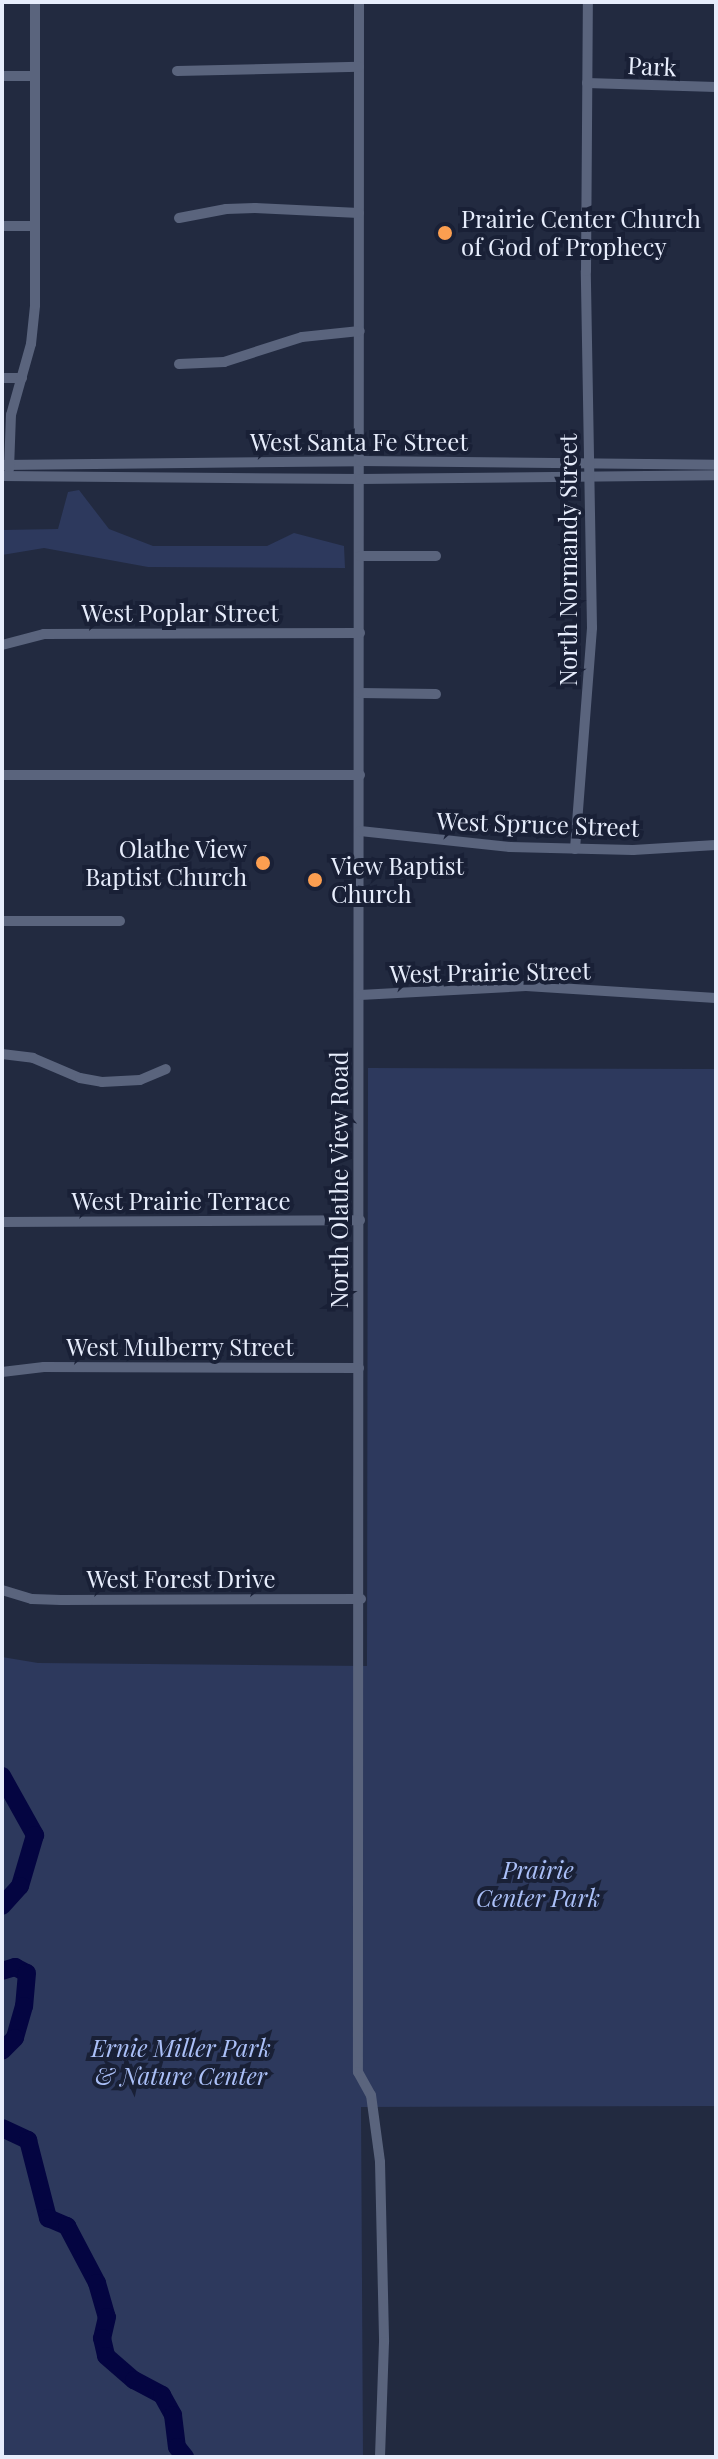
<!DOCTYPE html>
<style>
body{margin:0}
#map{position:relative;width:718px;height:2459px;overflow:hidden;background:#222a40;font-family:"Playfair Display",serif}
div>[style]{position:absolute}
.green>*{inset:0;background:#2d395d}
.river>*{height:18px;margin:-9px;padding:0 9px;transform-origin:9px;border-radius:9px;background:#040541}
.minor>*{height:10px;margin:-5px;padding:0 5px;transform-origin:5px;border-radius:5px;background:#5a647d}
.dots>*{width:22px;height:22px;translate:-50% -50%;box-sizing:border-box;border:4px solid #192036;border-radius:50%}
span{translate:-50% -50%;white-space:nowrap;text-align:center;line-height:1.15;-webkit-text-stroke:8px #192036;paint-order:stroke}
.street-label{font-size:24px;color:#e7edfc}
.poi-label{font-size:24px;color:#e7edfc}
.left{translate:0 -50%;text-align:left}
.right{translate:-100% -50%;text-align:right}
.park-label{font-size:24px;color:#abc0f8;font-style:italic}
.frame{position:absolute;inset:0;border:4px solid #e7edfc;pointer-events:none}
</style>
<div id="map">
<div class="green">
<i style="clip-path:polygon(79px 490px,109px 529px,153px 546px,267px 546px,294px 533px,344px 546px,345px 568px,148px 567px,44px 548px,2px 555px,2px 530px,58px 529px,68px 492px)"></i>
<i style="clip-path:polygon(368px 1068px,716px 1069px,716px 2106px,361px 2107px,363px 2457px,2px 2457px,2px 1657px,38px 1663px,367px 1666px)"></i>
</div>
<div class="river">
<i style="left:2px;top:1776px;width:68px;rotate:60.8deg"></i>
<i style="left:35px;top:1835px;width:53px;rotate:106.4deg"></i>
<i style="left:20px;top:1886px;width:27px;rotate:132deg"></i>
<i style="left:2px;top:1971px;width:14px;rotate:-17deg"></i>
<i style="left:15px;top:1967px;width:13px;rotate:27deg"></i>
<i style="left:27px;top:1973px;width:33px;rotate:95deg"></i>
<i style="left:24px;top:2006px;width:33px;rotate:106deg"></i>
<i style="left:15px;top:2038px;width:18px;rotate:135deg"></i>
<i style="left:2px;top:2128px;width:29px;rotate:25deg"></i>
<i style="left:28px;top:2140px;width:81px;rotate:75.6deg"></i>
<i style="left:48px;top:2218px;width:21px;rotate:23deg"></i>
<i style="left:67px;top:2226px;width:64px;rotate:62.2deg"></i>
<i style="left:97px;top:2283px;width:35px;rotate:74deg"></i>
<i style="left:107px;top:2317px;width:22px;rotate:103deg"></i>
<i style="left:102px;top:2338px;width:18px;rotate:77deg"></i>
<i style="left:106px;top:2356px;width:37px;rotate:41deg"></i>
<i style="left:134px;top:2380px;width:32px;rotate:28deg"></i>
<i style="left:162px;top:2395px;width:23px;rotate:61deg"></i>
<i style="left:173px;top:2415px;width:32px;rotate:83deg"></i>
<i style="left:177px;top:2447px;width:13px;rotate:51deg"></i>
</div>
<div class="minor">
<i style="left:359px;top:2px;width:2070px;rotate:90.03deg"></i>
<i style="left:358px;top:2072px;width:26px;rotate:61deg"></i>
<i style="left:371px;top:2095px;width:68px;rotate:82.3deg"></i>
<i style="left:380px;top:2162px;width:180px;rotate:88.7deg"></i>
<i style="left:384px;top:2342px;width:115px;rotate:92deg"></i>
<i style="left:177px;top:71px;width:182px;rotate:-1.3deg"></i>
<i style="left:2px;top:76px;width:33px"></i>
<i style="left:587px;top:83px;width:129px;rotate:1.8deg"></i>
<i style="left:179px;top:218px;width:48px;rotate:-10.8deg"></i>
<i style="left:226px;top:209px;width:29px;rotate:-2deg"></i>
<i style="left:255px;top:208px;width:104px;rotate:2.8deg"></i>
<i style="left:2px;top:226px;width:33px"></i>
<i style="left:179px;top:364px;width:45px;rotate:-2.5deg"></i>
<i style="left:224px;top:362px;width:82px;rotate:-17.8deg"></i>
<i style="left:302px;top:337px;width:58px;rotate:-5.9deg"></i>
<i style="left:2px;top:378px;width:20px"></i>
<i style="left:2px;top:465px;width:358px;rotate:-0.6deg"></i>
<i style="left:360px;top:461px;width:356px;rotate:0.6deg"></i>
<i style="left:9px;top:469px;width:54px;rotate:-87.9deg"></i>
<i style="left:11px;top:415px;width:74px;rotate:-74.3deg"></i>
<i style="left:31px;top:344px;width:39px;rotate:-84deg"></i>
<i style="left:35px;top:305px;width:303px;rotate:-90deg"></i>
<i style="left:2px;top:476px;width:358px;rotate:0.5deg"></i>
<i style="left:360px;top:479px;width:356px;rotate:-0.6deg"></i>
<i style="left:360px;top:556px;width:76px"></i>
<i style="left:2px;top:645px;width:43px;rotate:-14.7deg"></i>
<i style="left:44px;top:634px;width:316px;rotate:-0.2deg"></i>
<i style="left:360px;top:693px;width:76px;rotate:0.8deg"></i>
<i style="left:2px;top:775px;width:358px"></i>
<i style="left:360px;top:831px;width:151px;rotate:6.1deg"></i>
<i style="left:510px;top:847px;width:123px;rotate:1.4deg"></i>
<i style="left:633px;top:850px;width:83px;rotate:-3.4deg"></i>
<i style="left:575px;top:849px;width:222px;rotate:-85.6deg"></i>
<i style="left:592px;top:628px;width:357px;rotate:-91deg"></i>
<i style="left:586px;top:271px;width:269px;rotate:-89.6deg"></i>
<i style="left:2px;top:921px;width:118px"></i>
<i style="left:360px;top:995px;width:166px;rotate:-3.1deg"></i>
<i style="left:526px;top:986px;width:190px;rotate:3.6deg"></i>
<i style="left:2px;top:1054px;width:31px;rotate:7deg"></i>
<i style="left:33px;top:1058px;width:51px;rotate:23.1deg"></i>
<i style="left:80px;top:1078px;width:22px;rotate:10deg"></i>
<i style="left:102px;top:1082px;width:38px;rotate:-3deg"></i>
<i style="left:140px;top:1080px;width:28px;rotate:-23deg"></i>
<i style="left:2px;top:1222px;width:358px;rotate:-0.3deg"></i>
<i style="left:2px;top:1372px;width:42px;rotate:-6.8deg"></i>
<i style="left:44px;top:1367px;width:315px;rotate:0.2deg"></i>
<i style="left:2px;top:1590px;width:31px;rotate:17deg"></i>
<i style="left:32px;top:1599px;width:29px;rotate:2deg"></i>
<i style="left:61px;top:1600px;width:300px;rotate:-0.2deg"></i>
</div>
<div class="dots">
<i style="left:445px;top:233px;background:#fb9e50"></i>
<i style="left:263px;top:863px;background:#fb9e50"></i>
<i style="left:315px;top:880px;background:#fb9e50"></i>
</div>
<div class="street-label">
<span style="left:652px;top:66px;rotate:3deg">Park</span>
<span style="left:359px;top:442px">West Santa Fe Street</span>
<span style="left:568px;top:560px;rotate:-90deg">North Normandy Street</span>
<span style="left:180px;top:613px">West Poplar Street</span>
<span style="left:538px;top:824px;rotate:2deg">West Spruce Street</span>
<span style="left:490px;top:972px;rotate:-1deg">West Prairie Street</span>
<span style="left:339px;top:1180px;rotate:-90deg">North Olathe View Road</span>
<span style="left:181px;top:1201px">West Prairie Terrace</span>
<span style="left:180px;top:1347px">West Mulberry Street</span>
<span style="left:181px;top:1579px">West Forest Drive</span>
</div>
<div class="poi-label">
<span class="left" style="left:461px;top:233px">Prairie Center Church<br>of God of Prophecy</span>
<span class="right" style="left:247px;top:863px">Olathe View<br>Baptist Church</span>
<span class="left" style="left:331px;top:880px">View Baptist<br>Church</span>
</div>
<div class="park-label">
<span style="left:538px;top:1884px">Prairie<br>Center Park</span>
<span style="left:181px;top:2062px">Ernie Miller Park<br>&amp; Nature Center</span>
</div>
<div class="frame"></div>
</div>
